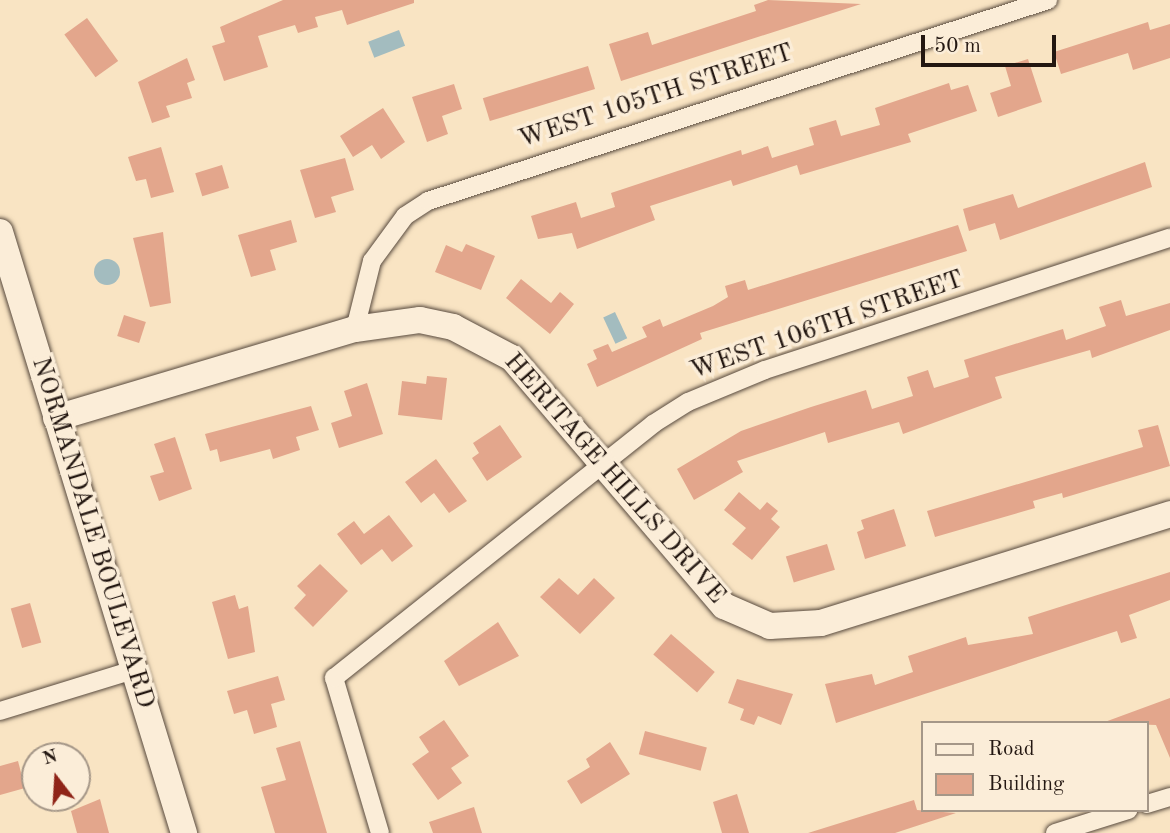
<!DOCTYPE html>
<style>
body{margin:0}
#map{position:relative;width:1170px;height:833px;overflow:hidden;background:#f9e4c3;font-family:"Old Standard TT",serif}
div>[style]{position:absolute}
.water>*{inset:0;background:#a3bcbf;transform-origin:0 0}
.round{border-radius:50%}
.building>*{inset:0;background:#e3a68c;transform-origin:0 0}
.roads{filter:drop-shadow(0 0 2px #584a3e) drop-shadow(0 0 2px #584a3e)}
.street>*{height:18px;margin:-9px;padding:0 9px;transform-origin:9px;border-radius:9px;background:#fbedd8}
.secondary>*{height:26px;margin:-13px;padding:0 13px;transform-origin:13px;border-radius:13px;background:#fbedd8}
span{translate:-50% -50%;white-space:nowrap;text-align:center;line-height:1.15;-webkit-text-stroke:7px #fbedd8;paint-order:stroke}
.street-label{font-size:26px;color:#231711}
.legend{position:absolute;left:921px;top:721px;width:228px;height:91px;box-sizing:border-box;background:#fbedd8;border:2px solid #a59788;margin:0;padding:9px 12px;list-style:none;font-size:21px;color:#231711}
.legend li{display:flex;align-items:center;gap:14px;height:35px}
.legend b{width:35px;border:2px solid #a59788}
.north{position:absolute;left:21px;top:742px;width:70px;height:70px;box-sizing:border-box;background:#fbedd8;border:2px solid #a59788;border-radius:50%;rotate:343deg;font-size:19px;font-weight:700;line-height:28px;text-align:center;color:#231711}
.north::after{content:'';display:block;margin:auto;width:24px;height:32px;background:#8f2418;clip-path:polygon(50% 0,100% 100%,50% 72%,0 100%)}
.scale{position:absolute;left:921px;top:35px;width:135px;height:32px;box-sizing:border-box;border:4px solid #231711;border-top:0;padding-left:9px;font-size:21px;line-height:24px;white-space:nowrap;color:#231711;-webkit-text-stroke:5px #fbedd8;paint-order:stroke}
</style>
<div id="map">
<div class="water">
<i style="left:399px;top:30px;width:17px;height:33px;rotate:69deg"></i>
<i class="round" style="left:94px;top:259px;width:26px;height:26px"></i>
<i style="left:615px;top:312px;width:29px;height:13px;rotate:65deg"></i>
</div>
<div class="building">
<i style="clip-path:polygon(283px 0,414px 0,414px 3px,347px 25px,342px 10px,315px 17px,318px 27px,298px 33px,295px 25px,258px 36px,268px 67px,224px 81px,212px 46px,225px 42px,220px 27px)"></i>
<i style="clip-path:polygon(768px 0,861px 4px,621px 81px,609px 44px,648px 32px,652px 45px,756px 11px,754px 5px)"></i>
<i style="left:87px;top:18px;width:53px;height:28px;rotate:54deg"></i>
<i style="clip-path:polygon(1148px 22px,1150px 30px,1170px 24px,1170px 58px,1133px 70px,1128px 53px,1061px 74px,1054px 52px)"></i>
<i style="clip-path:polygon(187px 58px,195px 80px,187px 83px,192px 98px,166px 106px,170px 117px,152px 123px,138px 82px)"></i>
<i style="clip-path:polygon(1028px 59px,1042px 102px,998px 117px,990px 93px,1011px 86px,1005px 66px)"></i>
<i style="left:588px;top:66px;width:24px;height:110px;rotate:73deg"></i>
<i style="clip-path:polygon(949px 83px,951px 90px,968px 85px,977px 111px,908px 134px,911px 142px,800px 175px,797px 165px,733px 186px,731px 180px,650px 206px,655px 220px,577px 249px,572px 233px,538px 239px,531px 216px,576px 202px,581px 218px,615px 207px,611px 193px,741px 150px,742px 155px,768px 146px,772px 158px,814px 145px,809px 128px,836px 120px,841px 136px,880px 125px,875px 108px)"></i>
<i style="clip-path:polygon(454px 84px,462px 109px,442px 116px,448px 134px,427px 142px,412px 97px)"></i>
<i style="clip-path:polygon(383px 108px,405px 142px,381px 159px,372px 145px,353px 157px,340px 136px)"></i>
<i style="clip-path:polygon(161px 147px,174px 192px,151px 198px,146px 179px,136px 181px,128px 157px)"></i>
<i style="clip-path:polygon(345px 158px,354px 190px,331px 197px,336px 212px,315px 218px,300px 170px)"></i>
<i style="clip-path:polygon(1145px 162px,1152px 187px,1000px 240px,995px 223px,969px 231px,963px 209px,1013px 194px,1018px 208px)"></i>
<i style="left:222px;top:165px;width:24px;height:28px;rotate:73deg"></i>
<i style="clip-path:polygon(291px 220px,297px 242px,270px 250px,276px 270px,251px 277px,238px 235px)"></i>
<i style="clip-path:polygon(958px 225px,967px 251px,700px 333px,702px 339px,597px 387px,587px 364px,597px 359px,593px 350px,608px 344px,612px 352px,647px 337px,642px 327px,660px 319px,663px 327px,713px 306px,728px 297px,725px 286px,745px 280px,748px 290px)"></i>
<i style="clip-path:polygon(163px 232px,171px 303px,150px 307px,133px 238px)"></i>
<i style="clip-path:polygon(466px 244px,495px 256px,481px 290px,435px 272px,446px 245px,462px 252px)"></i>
<i style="clip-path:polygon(521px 279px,551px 303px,560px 292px,574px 304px,550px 334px,506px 298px)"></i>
<i style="clip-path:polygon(1121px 300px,1126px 316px,1170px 303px,1170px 330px,1092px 358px,1090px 350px,995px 377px,1002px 398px,903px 434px,899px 422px,828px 443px,825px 432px,737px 461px,743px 472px,694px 500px,677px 469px,741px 431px,811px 407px,866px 390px,872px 409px,913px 396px,907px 377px,928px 370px,934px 388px,969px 377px,964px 360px,1063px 329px,1066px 340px,1106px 326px,1099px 307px)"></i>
<i style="left:124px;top:315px;width:23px;height:22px;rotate:18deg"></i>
<i style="clip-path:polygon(427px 376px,447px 378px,442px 420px,398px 415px,402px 381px,426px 384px)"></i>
<i style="clip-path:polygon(367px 383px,383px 434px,339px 448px,331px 423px,352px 416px,344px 391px)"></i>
<i style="clip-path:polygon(311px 406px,319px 430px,296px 437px,300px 450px,273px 459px,270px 449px,220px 462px,217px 449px,210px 451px,205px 434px)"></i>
<i style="clip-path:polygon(500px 425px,522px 457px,487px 481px,472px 458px,479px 453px,473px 443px)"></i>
<i style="clip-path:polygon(1158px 425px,1170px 466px,1063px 498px,1062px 493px,1033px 501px,1035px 508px,935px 537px,927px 511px,1143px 447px,1138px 430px)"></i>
<i style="clip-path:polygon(175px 437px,192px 489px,159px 501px,150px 476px,164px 472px,154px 444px)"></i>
<i style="clip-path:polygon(436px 459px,467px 501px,449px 513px,434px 493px,421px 503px,405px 482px)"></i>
<i style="clip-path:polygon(739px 492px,760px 510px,767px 502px,778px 511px,771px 519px,780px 527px,752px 560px,732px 544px,746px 528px,724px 510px)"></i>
<i style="clip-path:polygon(894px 509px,906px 546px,865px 559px,857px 532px,864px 529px,861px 520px)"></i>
<i style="clip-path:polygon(389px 515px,413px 546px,392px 562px,382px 549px,361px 565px,337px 534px,354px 521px,364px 534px)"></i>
<i style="left:827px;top:544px;width:27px;height:43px;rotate:73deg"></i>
<i style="clip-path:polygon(320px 564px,348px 591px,313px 627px,294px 608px,306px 595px,297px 586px)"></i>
<i style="clip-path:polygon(1170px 572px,1170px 600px,1129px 615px,1137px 638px,1121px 643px,1117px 631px,836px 723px,825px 684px,872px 674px,875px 685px,913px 672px,908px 656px,966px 637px,968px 645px,1033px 634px,1028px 617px)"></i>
<i style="clip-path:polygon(559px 578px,578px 595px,594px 578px,615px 598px,580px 634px,540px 597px)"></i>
<i style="clip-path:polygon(235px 595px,239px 609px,248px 606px,255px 652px,228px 659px,212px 602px)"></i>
<i style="left:30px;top:603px;width:41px;height:20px;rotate:74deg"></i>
<i style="clip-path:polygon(498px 622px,519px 656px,459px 686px,444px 661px)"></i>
<i style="left:671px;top:634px;width:58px;height:27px;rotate:41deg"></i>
<i style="clip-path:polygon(278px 676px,285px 700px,271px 704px,277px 727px,254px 734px,247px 710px,234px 714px,227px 691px)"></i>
<i style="clip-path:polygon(737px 679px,793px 694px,781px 725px,758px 716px,754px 725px,740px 720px,744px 709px,728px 703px)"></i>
<i style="clip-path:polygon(1170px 698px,1170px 758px,1156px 725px,1102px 723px)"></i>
<i style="clip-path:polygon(444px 720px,469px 756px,451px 768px,462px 783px,438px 800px,412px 764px,429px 752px,419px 737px)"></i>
<i style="left:645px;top:731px;width:64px;height:24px;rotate:15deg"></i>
<i style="clip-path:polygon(300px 741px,327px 833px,275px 833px,261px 787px,286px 780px,276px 748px)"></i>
<i style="clip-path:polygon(610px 742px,630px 774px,581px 804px,567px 781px,590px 767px,586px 759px)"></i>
<i style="clip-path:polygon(18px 761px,25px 788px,0 795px,0 766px)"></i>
<i style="clip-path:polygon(737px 794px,749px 833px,722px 833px,713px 802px)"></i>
<i style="clip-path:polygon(100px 799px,109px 833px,77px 833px,71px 811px)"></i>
<i style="clip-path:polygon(914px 800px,917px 810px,956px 813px,895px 833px,808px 833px)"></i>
<i style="clip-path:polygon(474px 807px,482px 833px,433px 833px,429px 822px)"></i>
</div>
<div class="roads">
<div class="street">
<i style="left:355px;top:329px;width:70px;rotate:-76deg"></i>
<i style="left:372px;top:261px;width:56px;rotate:-53.7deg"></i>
<i style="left:405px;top:216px;width:27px;rotate:-33deg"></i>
<i style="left:428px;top:201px;width:652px;rotate:-17.96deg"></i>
<i style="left:0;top:711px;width:139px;rotate:-17.1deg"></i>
<i style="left:1147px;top:804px;width:24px;rotate:-17deg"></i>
<i style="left:380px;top:833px;width:162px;rotate:-106.5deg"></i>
<i style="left:334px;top:678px;width:408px;rotate:-38.5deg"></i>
<i style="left:653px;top:424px;width:41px;rotate:-32.2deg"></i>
<i style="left:688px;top:402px;width:83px;rotate:-22.6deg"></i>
<i style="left:765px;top:370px;width:426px;rotate:-18.1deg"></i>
<i style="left:1055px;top:833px;width:77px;rotate:-17.5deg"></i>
</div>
<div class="secondary">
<i style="left:0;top:232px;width:629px;rotate:72.98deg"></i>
<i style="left:56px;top:418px;width:312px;rotate:-16.6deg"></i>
<i style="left:355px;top:329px;width:66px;rotate:-7.9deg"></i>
<i style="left:420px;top:320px;width:34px;rotate:12deg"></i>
<i style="left:453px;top:327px;width:67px;rotate:27.7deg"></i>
<i style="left:512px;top:358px;width:326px;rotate:49.5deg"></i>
<i style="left:724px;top:606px;width:50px;rotate:23.5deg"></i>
<i style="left:770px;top:626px;width:51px;rotate:-3.4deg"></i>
<i style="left:821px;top:623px;width:366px;rotate:-17.3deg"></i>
</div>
</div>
<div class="street-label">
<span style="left:656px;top:97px;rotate:-18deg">WEST 105TH STREET</span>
<span style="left:827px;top:326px;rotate:-19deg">WEST 106TH STREET</span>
<span style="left:614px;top:479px;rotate:49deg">HERITAGE HILLS DRIVE</span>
<span style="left:92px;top:533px;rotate:73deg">NORMANDALE BOULEVARD</span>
</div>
<ul class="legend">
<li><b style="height:9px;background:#fbedd8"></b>Road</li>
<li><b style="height:19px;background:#e3a68c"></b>Building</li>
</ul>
<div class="north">N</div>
<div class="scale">50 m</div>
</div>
